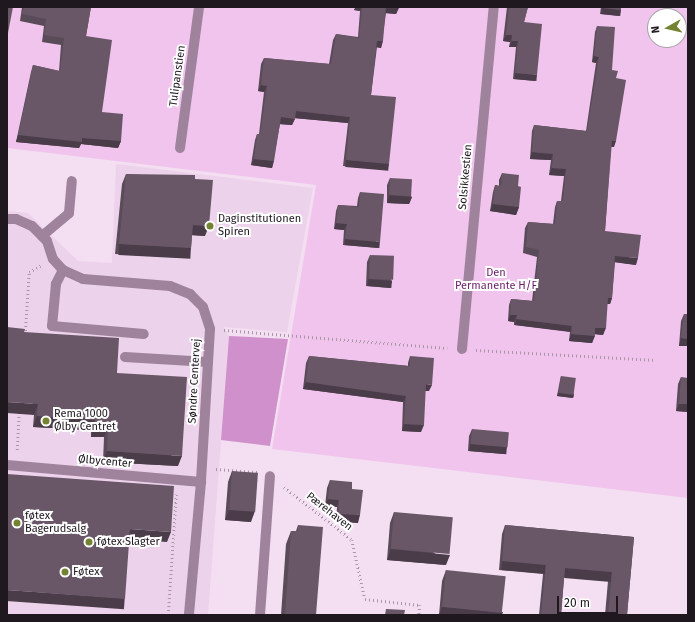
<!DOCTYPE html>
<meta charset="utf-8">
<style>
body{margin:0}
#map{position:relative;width:695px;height:622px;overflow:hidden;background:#f4dff2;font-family:"Fira Sans",sans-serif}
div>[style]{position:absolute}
.built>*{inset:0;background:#edd2eb}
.green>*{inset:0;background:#f0c4ed}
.forest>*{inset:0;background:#d090cc}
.path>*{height:2.5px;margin-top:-1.25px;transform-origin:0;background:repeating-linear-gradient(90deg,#a898a7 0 1px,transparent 0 4px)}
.minor>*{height:10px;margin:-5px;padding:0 5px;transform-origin:5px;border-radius:5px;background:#9f839c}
.wall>*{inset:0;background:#5a4b59}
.shaded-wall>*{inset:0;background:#4a3d49;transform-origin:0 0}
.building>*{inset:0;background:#695768;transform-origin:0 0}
.dots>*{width:11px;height:11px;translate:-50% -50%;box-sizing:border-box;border:2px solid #fff;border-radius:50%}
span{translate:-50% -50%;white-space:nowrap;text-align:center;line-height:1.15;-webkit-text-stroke:4px #fff;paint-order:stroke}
.street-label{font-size:11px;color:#1f181f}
.poi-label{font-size:11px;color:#1f181f}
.left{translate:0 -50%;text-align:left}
.park-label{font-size:11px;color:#681d67}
.frame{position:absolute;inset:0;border:8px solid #1f181f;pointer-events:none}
.north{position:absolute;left:647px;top:8px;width:40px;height:40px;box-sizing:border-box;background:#fff;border:1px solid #a5a3a5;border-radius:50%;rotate:262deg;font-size:11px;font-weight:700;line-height:16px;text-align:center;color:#1f181f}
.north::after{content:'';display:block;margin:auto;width:14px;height:18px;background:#748332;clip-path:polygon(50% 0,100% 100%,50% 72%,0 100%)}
.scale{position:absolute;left:557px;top:596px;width:61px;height:18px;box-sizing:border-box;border:2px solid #1f181f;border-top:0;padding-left:5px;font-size:12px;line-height:14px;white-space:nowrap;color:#1f181f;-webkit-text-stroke:3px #fff;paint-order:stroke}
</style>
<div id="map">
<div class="built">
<i style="clip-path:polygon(116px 164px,313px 188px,287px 332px,224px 327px,229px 336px,208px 615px,7px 615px,7px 211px,28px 213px,78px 261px,112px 263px)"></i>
</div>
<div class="green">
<i style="clip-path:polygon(evenodd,7px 7px,688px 7px,688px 498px,272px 449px,316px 185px,7px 148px,7px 7px,655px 16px,679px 16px,679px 40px,655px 40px,655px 16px)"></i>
</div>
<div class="forest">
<i style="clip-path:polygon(229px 336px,288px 339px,270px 446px,221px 440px)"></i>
</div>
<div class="path">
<i style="left:224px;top:330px;width:224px;rotate:4.6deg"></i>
<i style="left:25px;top:335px;width:63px;rotate:-86.4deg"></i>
<i style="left:29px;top:272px;width:13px;rotate:-29deg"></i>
<i style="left:476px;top:350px;width:180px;rotate:3.2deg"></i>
<i style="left:17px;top:450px;width:38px;rotate:-87deg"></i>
<i style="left:216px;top:469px;width:41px;rotate:4.2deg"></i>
<i style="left:284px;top:487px;width:86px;rotate:37.9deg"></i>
<i style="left:352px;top:540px;width:60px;rotate:77.6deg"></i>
<i style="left:365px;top:599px;width:55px;rotate:6.2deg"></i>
<i style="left:420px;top:605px;width:10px;rotate:96deg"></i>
<i style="left:168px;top:615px;width:121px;rotate:-86.2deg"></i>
</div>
<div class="minor">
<i style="left:180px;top:148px;width:142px;rotate:-82.3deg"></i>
<i style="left:7px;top:219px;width:9px"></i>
<i style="left:16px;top:219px;width:17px;rotate:24deg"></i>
<i style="left:32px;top:226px;width:21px;rotate:45deg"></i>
<i style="left:47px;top:241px;width:19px;rotate:72deg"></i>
<i style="left:53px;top:259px;width:15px;rotate:48deg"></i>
<i style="left:63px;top:270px;width:22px;rotate:24deg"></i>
<i style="left:83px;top:279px;width:87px;rotate:4.6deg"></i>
<i style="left:170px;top:286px;width:22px;rotate:22deg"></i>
<i style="left:190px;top:294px;width:18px;rotate:45deg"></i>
<i style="left:203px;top:307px;width:23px;rotate:72deg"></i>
<i style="left:210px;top:329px;width:153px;rotate:93.4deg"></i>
<i style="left:201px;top:482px;width:134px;rotate:95.2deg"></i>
<i style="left:42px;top:236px;width:35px;rotate:-40deg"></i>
<i style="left:69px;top:213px;width:32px;rotate:-85deg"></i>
<i style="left:63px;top:270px;width:16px;rotate:117deg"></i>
<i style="left:56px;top:284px;width:42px;rotate:95.4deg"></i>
<i style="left:52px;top:326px;width:92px;rotate:5deg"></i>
<i style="left:462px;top:349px;width:343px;rotate:-84.7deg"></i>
<i style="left:125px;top:357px;width:83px;rotate:3.4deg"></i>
<i style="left:7px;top:465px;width:195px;rotate:5deg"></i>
<i style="left:260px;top:615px;width:139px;rotate:-85.9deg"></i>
</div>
<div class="wall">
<i style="clip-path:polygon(22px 7px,91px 7px,86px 36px,102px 112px,121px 141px,118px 148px,81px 144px,79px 148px,16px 142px,31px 72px,33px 65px,59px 71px,61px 45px,42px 42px,44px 26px,20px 21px)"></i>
<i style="clip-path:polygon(344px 7px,399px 7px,396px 14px,386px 13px,381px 48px,377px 47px,371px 95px,389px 164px,387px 170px,343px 166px,348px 123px,295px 118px,292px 125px,280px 124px,272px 168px,251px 165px,255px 140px,257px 134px,259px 134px,264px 92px,258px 91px,261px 64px,264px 58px,329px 64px,333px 40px,336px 34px,358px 37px,360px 11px,354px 10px,355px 8px)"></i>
<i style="clip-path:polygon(507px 7px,528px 7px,524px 22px,535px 81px,513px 79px,516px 47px,509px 47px,510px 42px,503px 41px)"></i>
<i style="clip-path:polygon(601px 7px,621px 7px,621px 10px,619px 16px,600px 14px)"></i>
<i style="clip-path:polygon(597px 26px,612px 70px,616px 78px,614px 147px,611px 147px,605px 231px,636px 265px,615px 262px,612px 298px,610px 304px,607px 304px,603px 335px,595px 334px,592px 343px,569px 341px,570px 332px,514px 325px,514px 322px,508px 321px,509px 305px,511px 299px,532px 301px,537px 257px,523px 253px,525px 228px,528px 222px,553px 224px,555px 207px,557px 201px,561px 201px,564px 176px,549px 175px,551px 160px,530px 159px,532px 131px,534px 125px,586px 131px,596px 63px,592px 62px,595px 32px)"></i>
<i style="clip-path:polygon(502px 173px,518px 186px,519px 207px,516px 215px,490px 211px,493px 192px,495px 185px,499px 186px,499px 180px)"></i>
<i style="clip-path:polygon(126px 174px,195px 179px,205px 236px,192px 235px,191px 248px,187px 258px,115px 254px,122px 184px)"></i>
<i style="clip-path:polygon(390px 178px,412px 197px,409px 204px,387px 203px,387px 185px)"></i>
<i style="clip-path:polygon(360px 192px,378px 248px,343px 245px,344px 230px,334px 229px,336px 211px,338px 205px,357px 206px,358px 198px)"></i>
<i style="clip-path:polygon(370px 255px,392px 281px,390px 288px,366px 286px,367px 262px)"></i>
<i style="clip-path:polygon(684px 314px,688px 314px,688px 346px,679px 346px,681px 321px)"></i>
<i style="clip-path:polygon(24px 332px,117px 373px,178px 466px,103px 462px,104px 437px,91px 437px,91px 430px,33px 427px,34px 415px)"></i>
<i style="clip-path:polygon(309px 356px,408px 366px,408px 363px,410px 356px,429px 391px,425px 391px,421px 432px,402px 431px,403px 402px,303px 389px,306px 363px)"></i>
<i style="clip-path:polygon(561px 376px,574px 394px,573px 398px,557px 396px,560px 380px)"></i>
<i style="clip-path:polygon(681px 377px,688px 412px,676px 411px,678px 384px)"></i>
<i style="clip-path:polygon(472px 429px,507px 447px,504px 454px,468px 451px,469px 436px)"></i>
<i style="clip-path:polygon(232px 471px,251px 522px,225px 520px,228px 482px)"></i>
<i style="clip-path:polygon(330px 480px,352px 489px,358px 523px,336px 521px,337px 507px,325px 506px,327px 488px)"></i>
<i style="clip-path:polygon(394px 512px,446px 565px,387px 560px,390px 523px)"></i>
<i style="clip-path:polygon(298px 525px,316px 615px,281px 615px,286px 544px,291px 531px,296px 531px)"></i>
<i style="clip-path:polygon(505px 525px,634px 537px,627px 615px,605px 615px,608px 581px,564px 577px,561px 615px,539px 615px,543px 574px,499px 570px,502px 534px)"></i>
<i style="clip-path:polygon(446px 570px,502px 615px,439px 615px,442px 581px)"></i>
</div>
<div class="shaded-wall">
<i style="clip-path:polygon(344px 7px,355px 7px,355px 8px)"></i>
<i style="clip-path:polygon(356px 7px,361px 7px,360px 11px,354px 10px)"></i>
<i style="clip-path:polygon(386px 7px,392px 7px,399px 8px,396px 14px,384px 13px)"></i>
<i style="left:602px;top:8px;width:19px;height:6px;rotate:6deg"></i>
<i style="clip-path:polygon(506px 35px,512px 35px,510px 42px,503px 41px)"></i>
<i style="clip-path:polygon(377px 41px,383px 41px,381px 48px,375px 47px)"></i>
<i style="clip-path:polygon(512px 41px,518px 41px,516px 47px,509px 47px)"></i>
<i style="clip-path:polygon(594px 56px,599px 57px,596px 63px,592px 62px)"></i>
<i style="left:515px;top:73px;width:22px;height:6px;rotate:5deg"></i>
<i style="clip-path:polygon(261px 85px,267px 86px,264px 92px,258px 91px)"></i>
<i style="clip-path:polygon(296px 111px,350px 117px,348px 123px,293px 118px)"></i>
<i style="clip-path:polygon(281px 117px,295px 119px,292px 125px,278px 124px)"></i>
<i style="clip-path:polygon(18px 135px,82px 138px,121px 141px,118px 148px,81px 144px,79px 148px,16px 142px)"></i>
<i style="clip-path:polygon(612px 141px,616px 141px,614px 147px,609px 147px)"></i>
<i style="clip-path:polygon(532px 152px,553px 154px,551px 160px,530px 159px)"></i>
<i style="clip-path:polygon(254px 159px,274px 161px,272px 168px,251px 165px)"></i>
<i style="left:346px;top:160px;width:43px;height:7px;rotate:5deg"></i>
<i style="clip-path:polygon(552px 168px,566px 169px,564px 176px,549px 175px)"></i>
<i style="clip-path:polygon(389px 195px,412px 197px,409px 204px,387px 203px)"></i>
<i style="clip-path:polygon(493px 204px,519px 207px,516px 215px,490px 211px)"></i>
<i style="clip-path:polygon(336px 223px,347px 224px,344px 230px,334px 229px)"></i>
<i style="clip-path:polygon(193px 225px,209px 226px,205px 236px,189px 235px)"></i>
<i style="left:345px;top:239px;width:35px;height:6px;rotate:5deg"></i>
<i style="left:119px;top:244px;width:72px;height:11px;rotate:3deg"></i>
<i style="clip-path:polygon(615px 256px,638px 258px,636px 265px,613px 262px)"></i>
<i style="left:368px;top:279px;width:24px;height:7px;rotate:5deg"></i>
<i style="clip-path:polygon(608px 298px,612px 298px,610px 304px,605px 304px)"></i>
<i style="clip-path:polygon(510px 315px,517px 315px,514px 322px,508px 321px)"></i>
<i style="left:516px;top:319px;width:56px;height:6px;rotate:7deg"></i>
<i style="clip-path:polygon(595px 328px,606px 328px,603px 335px,593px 334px)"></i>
<i style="clip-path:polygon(571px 334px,595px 336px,592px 343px,569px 341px)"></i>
<i style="clip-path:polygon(681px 338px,688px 339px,688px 346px,679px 346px)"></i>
<i style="clip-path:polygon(306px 382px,406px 396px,403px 402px,303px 389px)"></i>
<i style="clip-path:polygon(426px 384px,432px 385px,429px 391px,423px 391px)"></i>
<i style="clip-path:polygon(558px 393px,574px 394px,573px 398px,557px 396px)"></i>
<i style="clip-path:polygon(7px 402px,38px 404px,34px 415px,7px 413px)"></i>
<i style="clip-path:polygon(679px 404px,688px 404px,688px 412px,676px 411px)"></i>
<i style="clip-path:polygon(37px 416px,95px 420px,91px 430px,33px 427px)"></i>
<i style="clip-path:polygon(404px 424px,424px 425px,421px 432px,402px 431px)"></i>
<i style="clip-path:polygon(94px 426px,108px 427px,104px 437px,91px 437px)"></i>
<i style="left:470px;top:444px;width:37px;height:7px;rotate:5deg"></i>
<i style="clip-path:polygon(107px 451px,182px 456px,178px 466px,103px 462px)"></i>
<i style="clip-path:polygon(328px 499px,339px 500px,337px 507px,325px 506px)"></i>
<i style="clip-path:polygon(229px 510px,255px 511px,251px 522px,225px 520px)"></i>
<i style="clip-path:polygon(339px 514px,360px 515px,358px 523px,336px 521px)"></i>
<i style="clip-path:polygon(130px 529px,171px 532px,167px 542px,126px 539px)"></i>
<i style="clip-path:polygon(391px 549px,450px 555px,446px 565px,387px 560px)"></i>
<i style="left:502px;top:561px;width:44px;height:9px;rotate:5deg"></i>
<i style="left:565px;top:568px;width:47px;height:10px;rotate:5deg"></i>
<i style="left:7px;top:590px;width:118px;height:11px;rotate:4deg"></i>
<i style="clip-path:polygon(442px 607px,503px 612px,502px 615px,439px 615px)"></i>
</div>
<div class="building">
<i style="clip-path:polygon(7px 7px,13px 7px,7px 38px)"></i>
<i style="clip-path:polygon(24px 7px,91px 7px,86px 36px,112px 40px,102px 112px,123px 114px,121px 141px,82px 138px,82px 142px,18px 135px,33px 65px,60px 71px,64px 38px,44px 35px,46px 19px,22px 14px)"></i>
<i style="clip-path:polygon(362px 7px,386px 7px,383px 41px,377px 41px,371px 95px,396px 97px,389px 164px,346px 160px,350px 117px,296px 111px,295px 119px,281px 117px,274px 161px,254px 159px,257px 134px,260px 134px,267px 86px,261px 85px,264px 58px,331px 64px,336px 34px,359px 38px)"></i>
<i style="clip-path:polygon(509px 7px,528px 7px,524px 22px,542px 24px,537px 75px,515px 73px,518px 41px,512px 41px,512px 35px,506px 35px)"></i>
<i style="clip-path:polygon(602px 7px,621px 7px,621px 10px,602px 8px)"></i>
<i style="clip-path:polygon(597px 26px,615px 27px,612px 70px,618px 71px,616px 78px,626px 80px,616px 141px,612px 141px,605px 231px,641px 235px,638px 258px,615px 256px,612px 298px,608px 298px,606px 328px,595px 328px,595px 336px,571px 334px,572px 326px,516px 319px,517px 315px,510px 315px,511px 299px,534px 301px,539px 250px,526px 247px,528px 222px,555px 224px,557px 201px,563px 201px,566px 169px,552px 168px,553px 154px,532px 152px,534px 125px,587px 131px,599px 57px,594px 56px)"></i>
<i style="clip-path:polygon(502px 173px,519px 175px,518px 186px,521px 187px,519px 207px,493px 204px,495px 185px,501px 186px)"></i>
<i style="clip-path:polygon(126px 174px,195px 175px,195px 179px,213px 180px,209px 226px,193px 225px,191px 248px,119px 244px)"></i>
<i style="left:390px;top:178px;width:22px;height:17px;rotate:3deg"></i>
<i style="clip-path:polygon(360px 192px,384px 194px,380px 242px,345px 239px,347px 224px,336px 223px,338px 205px,359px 207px)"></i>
<i style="left:370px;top:255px;width:24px;height:24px;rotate:2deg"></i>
<i style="clip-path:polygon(684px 314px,688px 314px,688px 339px,681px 338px)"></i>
<i style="clip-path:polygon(7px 327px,25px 329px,24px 332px,119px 338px,117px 373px,187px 377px,182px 456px,107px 451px,108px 427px,94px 426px,95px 420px,37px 416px,38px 404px,7px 402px)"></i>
<i style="clip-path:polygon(309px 356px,410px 366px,410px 356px,434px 358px,432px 385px,426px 384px,424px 425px,404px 424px,406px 396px,306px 382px)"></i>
<i style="left:561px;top:376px;width:15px;height:17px;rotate:8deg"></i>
<i style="clip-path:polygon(681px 377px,688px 378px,688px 404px,679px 404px)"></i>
<i style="left:472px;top:429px;width:37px;height:15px;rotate:5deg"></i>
<i style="left:232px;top:471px;width:26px;height:39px;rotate:4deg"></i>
<i style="clip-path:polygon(7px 474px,174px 486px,171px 532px,130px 529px,125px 599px,7px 590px)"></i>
<i style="clip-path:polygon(330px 480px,352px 482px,352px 489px,363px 490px,360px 515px,339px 514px,339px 500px,328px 499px)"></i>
<i style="left:394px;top:512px;width:59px;height:37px;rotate:5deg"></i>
<i style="clip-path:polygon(298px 525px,323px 527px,316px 615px,285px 615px,291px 531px,298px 531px)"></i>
<i style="clip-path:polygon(505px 525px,634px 537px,627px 615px,608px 615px,612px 572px,565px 568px,561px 615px,541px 615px,546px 565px,502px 561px)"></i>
<i style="left:446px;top:570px;width:60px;height:37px;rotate:6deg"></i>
<i style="clip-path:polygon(386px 609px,405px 610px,404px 615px,385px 615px)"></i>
</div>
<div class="dots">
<i style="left:210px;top:226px;background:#748332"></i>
<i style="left:46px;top:421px;background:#748332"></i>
<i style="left:17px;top:523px;background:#748332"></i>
<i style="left:89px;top:542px;background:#748332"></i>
<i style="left:65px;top:572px;background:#748332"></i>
</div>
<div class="street-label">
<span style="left:178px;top:76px;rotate:-82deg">Tulipanstien</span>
<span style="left:466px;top:177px;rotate:-85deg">Solsikkestien</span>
<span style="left:195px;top:381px;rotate:-87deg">Søndre Centervej</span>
<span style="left:105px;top:462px;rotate:5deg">Ølbycenter</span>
<span style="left:329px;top:512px;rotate:38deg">Pærehaven</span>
</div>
<div class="poi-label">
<span class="left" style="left:218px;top:226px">Daginstitutionen<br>Spiren</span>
<span class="left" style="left:54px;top:421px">Rema 1000<br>Ølby Centret</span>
<span class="left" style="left:25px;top:523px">føtex<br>Bagerudsalg</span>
<span class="left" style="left:97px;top:542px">føtex Slagter</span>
<span class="left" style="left:73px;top:572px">Føtex</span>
</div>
<div class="park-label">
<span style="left:496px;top:280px">Den<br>Permanente H/F</span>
</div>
<div class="frame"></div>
<div class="north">N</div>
<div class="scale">20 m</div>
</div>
